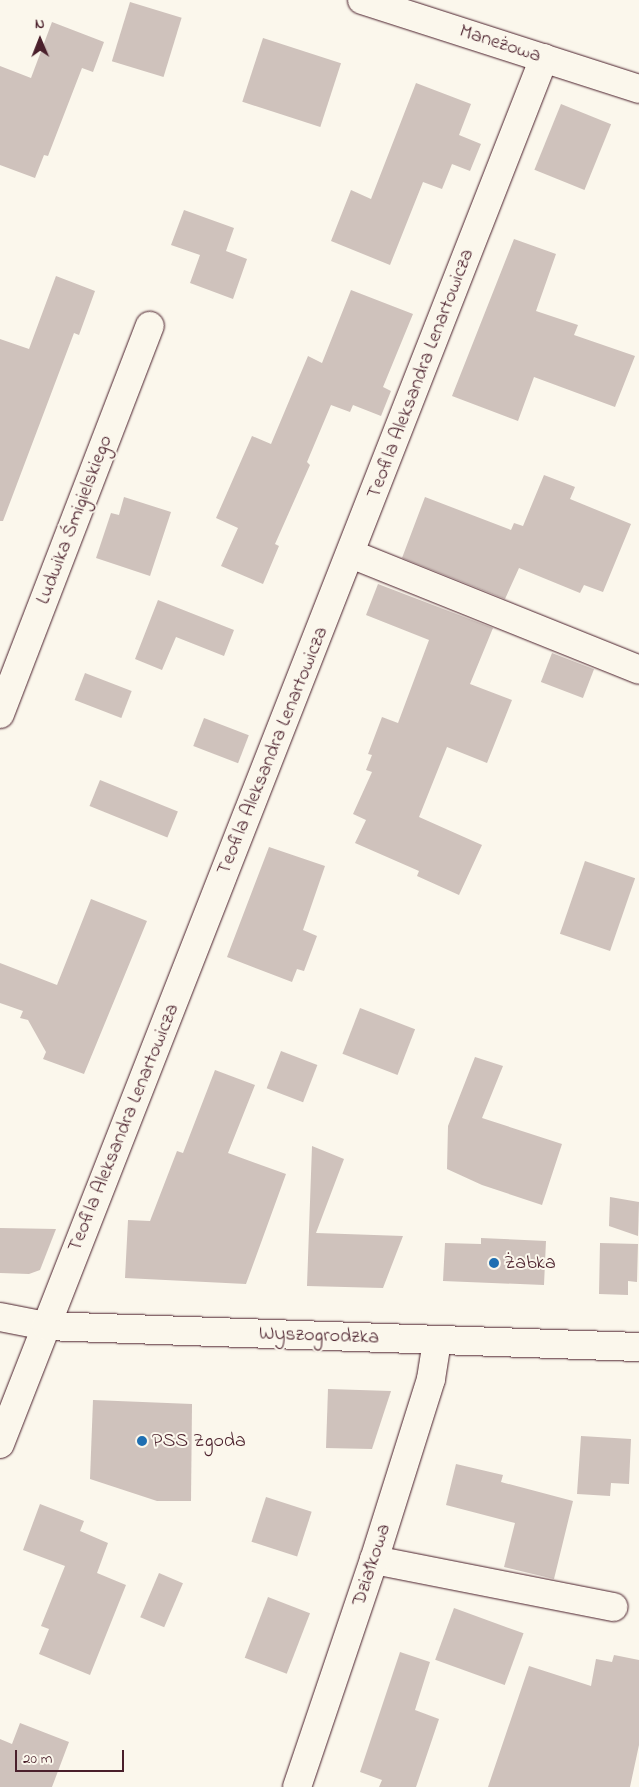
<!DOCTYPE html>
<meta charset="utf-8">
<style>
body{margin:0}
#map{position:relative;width:639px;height:1787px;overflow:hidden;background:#fbf7ec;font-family:"Indie Flower",sans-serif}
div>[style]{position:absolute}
.building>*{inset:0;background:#cfc2bc;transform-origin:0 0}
.roads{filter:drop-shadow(0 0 1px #4a1f2b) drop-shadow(0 0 1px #4a1f2b)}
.street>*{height:28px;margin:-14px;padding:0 14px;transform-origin:14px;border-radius:14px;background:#fbf7ec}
.secondary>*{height:28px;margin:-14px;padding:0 14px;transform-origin:14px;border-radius:14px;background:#fbf7ec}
.dots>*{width:14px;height:14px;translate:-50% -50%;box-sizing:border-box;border:2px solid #fbf7ec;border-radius:50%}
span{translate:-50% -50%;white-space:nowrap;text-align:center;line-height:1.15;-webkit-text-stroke:4px #fbf7ec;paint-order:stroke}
.street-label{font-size:20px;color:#4a1f2b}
.poi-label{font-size:20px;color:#4a1f2b}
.left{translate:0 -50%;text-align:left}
.north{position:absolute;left:15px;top:15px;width:50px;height:50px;-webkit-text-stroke:4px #fbf7ec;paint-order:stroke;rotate:359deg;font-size:14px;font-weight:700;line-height:20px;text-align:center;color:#4a1f2b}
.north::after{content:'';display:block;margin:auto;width:18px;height:22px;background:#4a1f2b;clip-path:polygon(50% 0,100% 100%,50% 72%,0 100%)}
.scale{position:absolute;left:15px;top:1750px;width:109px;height:22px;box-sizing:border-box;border:2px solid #4a1f2b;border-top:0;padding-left:6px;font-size:15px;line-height:18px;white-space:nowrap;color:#4a1f2b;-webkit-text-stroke:4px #fbf7ec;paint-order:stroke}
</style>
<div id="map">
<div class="building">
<i style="left:130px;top:2px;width:54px;height:62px;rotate:17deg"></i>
<i style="clip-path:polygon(52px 22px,104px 42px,93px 72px,82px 68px,48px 156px,44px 155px,35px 178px,0 165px,0 66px,31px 78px)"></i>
<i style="left:263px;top:38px;width:82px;height:67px;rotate:18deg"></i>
<i style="clip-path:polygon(416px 83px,471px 104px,459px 135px,481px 144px,470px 171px,452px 164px,442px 189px,423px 182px,390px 265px,331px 241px,351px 190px,371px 199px)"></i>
<i style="left:561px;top:104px;width:54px;height:71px;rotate:22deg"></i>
<i style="clip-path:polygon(184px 210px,234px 228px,226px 251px,247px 259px,233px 299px,190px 283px,200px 255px,171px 245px)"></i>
<i style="clip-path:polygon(514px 239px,556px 254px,536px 311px,578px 325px,574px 335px,635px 356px,615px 407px,534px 377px,518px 421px,452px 396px)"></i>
<i style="clip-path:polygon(56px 276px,95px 291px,79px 335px,74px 333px,3px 521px,0 521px,0 339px,29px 349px)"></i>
<i style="clip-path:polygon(351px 290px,413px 314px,383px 387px,391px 391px,381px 416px,353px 405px,350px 412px,331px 405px,307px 462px,310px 465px,275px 544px,279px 546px,263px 584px,221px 566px,238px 528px,216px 518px,252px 436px,271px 444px,308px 356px,322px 363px)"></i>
<i style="clip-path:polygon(544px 475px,575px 487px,570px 499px,631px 524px,603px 592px,584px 585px,580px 593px,519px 568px,505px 599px,402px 558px,425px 497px,511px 530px,514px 523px,523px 526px)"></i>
<i style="clip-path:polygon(124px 497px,171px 512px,150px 576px,96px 558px,111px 513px,119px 515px)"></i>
<i style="clip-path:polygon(378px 584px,493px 628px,470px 684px,512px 700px,487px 763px,447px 747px,419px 817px,482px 845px,459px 895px,417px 876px,419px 871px,355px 843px,366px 820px,353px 814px,372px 772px,366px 770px,372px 755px,368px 754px,382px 717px,398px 723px,429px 640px,366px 615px)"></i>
<i style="clip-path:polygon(158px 600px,234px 630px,224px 656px,176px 637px,162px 670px,135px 659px)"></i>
<i style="left:552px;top:653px;width:45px;height:31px;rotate:21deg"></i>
<i style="left:85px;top:673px;width:50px;height:29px;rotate:21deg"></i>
<i style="left:204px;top:718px;width:48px;height:30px;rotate:21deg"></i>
<i style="left:100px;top:780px;width:84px;height:28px;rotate:22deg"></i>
<i style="clip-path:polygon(269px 847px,325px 866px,303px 930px,317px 936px,304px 971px,297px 969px,292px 982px,227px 957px)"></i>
<i style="left:585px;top:861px;width:53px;height:77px;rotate:19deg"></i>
<i style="clip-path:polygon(91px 899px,147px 921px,84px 1074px,43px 1059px,46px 1052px,28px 1020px,20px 1018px,23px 1011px,0 1003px,0 963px,57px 985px)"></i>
<i style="left:360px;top:1008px;width:59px;height:49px;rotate:21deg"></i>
<i style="left:281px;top:1051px;width:39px;height:40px;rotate:21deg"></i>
<i style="clip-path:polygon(475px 1057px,503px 1066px,482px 1118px,562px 1144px,542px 1205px,482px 1185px,447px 1169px,448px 1126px)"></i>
<i style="clip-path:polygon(215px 1070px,255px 1085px,228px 1153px,286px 1174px,246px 1284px,125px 1278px,128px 1220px,150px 1221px,177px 1151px,183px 1153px)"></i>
<i style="clip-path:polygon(312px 1146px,344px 1159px,316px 1233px,403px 1236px,383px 1288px,307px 1286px)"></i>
<i style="clip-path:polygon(610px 1197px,639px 1202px,638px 1236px,609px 1226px)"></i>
<i style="clip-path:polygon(0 1228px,56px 1229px,40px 1270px,29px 1274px,0 1273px)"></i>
<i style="clip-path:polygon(481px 1238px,546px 1241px,544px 1285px,443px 1281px,445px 1243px,481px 1244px)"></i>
<i style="clip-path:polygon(600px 1243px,638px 1244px,637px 1282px,628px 1281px,628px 1295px,599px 1294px)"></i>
<i style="clip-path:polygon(328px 1389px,391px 1391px,372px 1449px,326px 1448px)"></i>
<i style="clip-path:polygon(93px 1400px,192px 1404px,191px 1501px,157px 1501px,90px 1479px)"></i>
<i style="clip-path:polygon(581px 1436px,631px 1439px,629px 1484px,611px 1483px,610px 1496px,577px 1494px)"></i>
<i style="clip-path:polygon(456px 1464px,503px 1475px,501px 1482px,573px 1501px,554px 1579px,504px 1567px,515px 1523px,446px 1505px)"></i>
<i style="left:266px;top:1497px;width:48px;height:47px;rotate:18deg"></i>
<i style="clip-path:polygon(40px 1504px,84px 1521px,80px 1531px,108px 1543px,97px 1573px,126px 1585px,90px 1675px,39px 1654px,49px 1629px,41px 1626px,65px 1566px,23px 1550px)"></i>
<i style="left:159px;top:1573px;width:26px;height:48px;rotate:23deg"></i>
<i style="left:268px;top:1597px;width:45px;height:65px;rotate:21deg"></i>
<i style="left:454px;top:1608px;width:74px;height:55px;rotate:20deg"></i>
<i style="clip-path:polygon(400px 1652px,430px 1662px,415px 1710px,439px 1719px,416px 1787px,379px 1787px,382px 1780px,360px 1772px)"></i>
<i style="clip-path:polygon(614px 1655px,639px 1660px,639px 1745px,630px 1787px,488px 1787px,529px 1666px,591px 1686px,596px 1659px,612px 1662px)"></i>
<i style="clip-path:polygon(20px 1723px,69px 1742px,52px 1787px,0 1787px,0 1739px,12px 1744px)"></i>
</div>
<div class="roads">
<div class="street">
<i style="left:362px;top:0;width:291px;rotate:17.8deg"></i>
<i style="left:351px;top:554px;width:310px;rotate:21.9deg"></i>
<i style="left:0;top:714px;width:416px;rotate:-68.9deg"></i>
<i style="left:0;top:1317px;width:47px;rotate:11.1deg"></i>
<i style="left:0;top:1444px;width:1489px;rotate:-68.57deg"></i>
<i style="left:374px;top:1560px;width:244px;rotate:11.1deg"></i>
<i style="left:297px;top:1787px;width:240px;rotate:-71.3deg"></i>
<i style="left:374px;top:1560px;width:190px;rotate:-72.5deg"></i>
<i style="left:431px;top:1379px;width:38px;rotate:-81deg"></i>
</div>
<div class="secondary">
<i style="left:46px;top:1326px;width:593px;rotate:2.03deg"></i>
</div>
</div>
<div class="dots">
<i style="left:494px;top:1263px;background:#1f6fb2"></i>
<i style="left:142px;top:1441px;background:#1f6fb2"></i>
</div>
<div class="street-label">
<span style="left:500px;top:44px;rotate:18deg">Maneżowa</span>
<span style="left:421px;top:374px;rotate:-69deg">Teofila Aleksandra Lenartowicza</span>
<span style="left:75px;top:520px;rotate:-69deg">Ludwika Śmigielskiego</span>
<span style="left:273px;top:751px;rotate:-68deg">Teofila Aleksandra Lenartowicza</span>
<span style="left:124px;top:1128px;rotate:-68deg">Teofila Aleksandra Lenartowicza</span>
<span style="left:319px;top:1336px;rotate:2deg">Wyszogrodzka</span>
<span style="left:372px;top:1565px;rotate:-72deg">Działkowa</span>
</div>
<div class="poi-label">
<span class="left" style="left:504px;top:1263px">Żabka</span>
<span class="left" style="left:152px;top:1441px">PSS Zgoda</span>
</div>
<div class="north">N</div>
<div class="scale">20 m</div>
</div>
